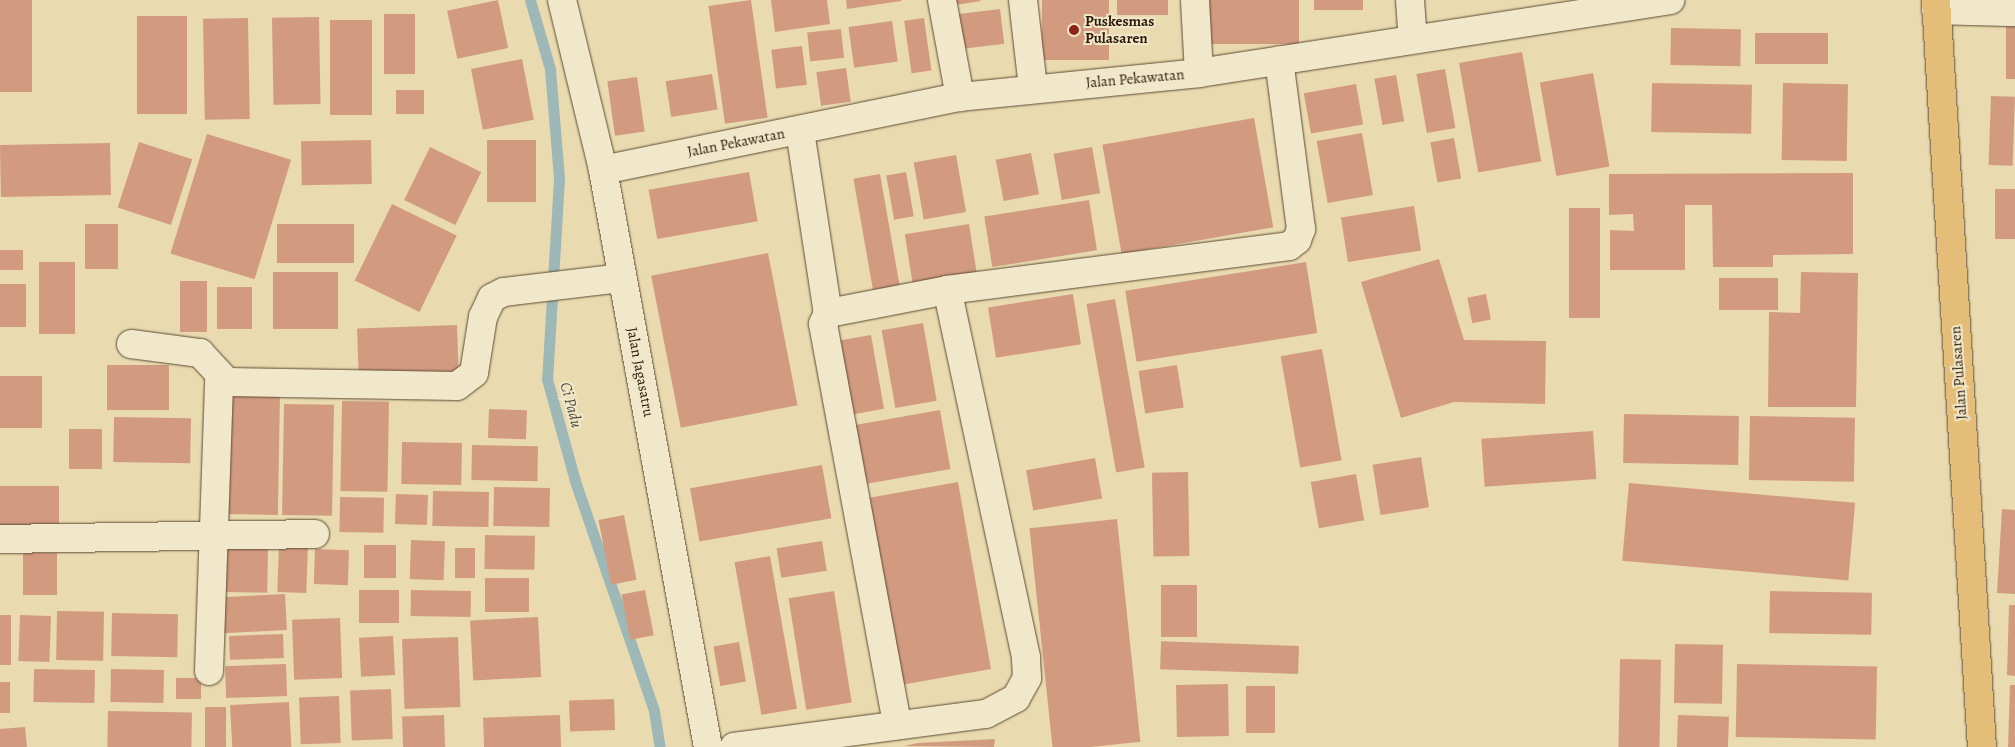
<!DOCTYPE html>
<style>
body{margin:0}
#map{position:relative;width:2015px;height:747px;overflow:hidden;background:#e9dbaf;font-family:Alegreya,serif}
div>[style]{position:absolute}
.stream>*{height:11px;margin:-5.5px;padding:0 5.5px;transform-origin:5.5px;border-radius:5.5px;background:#9db8b7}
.building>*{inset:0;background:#d29b80;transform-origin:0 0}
.roads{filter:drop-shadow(0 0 1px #5d4a34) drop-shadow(0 0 1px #5d4a34)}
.minor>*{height:28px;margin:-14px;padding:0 14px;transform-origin:14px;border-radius:14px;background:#f1e8cb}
.primary>*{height:28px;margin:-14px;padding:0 14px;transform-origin:14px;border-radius:14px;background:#e4be78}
.dots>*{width:14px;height:14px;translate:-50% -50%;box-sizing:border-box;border:2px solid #f1e8cb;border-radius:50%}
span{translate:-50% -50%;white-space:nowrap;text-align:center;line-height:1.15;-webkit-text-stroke:4px #f1e8cb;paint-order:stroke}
.poi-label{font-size:15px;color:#2e1a0b;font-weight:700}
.left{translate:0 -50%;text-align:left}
.street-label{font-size:15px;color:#2e1a0b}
.water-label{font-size:16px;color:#4f493f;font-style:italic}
</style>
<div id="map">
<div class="stream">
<i style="left:530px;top:0;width:72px;rotate:73.8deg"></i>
<i style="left:550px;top:69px;width:110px;rotate:85.3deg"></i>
<i style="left:559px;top:179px;width:200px;rotate:93.4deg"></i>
<i style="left:547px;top:379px;width:106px;rotate:74.6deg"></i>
<i style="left:575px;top:481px;width:243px;rotate:71deg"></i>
<i style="left:654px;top:711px;width:36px;rotate:81deg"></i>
</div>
<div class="building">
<i style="left:0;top:0;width:32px;height:92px"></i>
<i style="left:498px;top:0;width:49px;height:52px;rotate:78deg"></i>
<i style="left:751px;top:0;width:119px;height:43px;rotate:82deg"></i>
<i style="clip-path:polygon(771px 0,827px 0,830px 24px,775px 32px)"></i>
<i style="clip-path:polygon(846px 0,901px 0,901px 1px,847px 9px)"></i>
<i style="clip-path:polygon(955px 0,980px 0,981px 1px,955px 5px)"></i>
<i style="left:1042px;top:0;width:67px;height:60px"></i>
<i style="left:1117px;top:0;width:51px;height:15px"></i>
<i style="left:1209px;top:0;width:90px;height:44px"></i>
<i style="left:1314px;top:0;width:49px;height:10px"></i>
<i style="left:1000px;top:9px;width:35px;height:43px;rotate:83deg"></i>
<i style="left:384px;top:14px;width:31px;height:60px"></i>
<i style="left:137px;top:16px;width:50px;height:98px"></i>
<i style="left:319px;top:17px;width:87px;height:47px;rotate:89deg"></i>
<i style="left:248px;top:18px;width:101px;height:45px;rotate:89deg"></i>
<i style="left:924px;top:18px;width:53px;height:20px;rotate:82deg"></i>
<i style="left:330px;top:20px;width:42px;height:95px"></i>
<i style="left:892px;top:21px;width:41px;height:44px;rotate:82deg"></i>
<i style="left:2006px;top:24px;width:9px;height:55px"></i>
<i style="left:1671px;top:28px;width:70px;height:37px;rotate:1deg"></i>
<i style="left:841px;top:29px;width:29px;height:34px;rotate:84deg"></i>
<i style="left:1755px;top:33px;width:73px;height:31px"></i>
<i style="left:802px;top:46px;width:39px;height:31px;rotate:83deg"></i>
<i style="left:1522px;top:52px;width:111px;height:64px;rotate:80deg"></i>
<i style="left:522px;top:59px;width:62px;height:52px;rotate:79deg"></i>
<i style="left:846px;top:68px;width:34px;height:30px;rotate:82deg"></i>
<i style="left:1445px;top:69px;width:60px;height:29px;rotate:80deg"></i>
<i style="left:1593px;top:73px;width:95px;height:54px;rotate:80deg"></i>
<i style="left:712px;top:74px;width:36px;height:47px;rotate:81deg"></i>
<i style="left:1396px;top:75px;width:47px;height:22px;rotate:80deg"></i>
<i style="left:637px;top:77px;width:55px;height:30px;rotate:82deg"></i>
<i style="left:1652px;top:83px;width:100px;height:49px;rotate:1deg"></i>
<i style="left:1783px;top:83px;width:65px;height:77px;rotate:1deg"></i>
<i style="left:1356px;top:84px;width:41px;height:53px;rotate:80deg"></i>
<i style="left:396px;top:90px;width:28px;height:24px"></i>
<i style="left:1991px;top:96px;width:24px;height:69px;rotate:2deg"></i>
<i style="left:1254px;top:118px;width:111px;height:154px;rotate:80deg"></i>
<i style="left:1362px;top:133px;width:63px;height:46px;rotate:80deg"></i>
<i style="left:207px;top:134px;width:88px;height:125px;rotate:17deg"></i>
<i style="left:1454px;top:138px;width:41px;height:24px;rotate:80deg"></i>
<i style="left:371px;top:140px;width:44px;height:70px;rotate:89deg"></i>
<i style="left:536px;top:140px;width:62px;height:49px;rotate:90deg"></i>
<i style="left:139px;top:142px;width:56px;height:69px;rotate:18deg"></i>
<i style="left:110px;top:143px;width:52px;height:110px;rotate:89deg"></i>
<i style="left:430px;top:147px;width:57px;height:59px;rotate:26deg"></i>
<i style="left:1092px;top:147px;width:47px;height:39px;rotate:80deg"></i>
<i style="left:1031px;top:153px;width:42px;height:36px;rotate:79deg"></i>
<i style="left:956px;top:155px;width:58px;height:43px;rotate:80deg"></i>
<i style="left:749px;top:172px;width:50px;height:102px;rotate:80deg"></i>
<i style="left:906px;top:172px;width:45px;height:20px;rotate:80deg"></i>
<i style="clip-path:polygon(1853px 173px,1853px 254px,1773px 255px,1773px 267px,1713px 267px,1712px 205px,1685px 205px,1685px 270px,1610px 270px,1610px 230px,1634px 231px,1633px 214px,1609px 215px,1609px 174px)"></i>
<i style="left:880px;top:174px;width:117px;height:27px;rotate:80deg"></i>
<i style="left:1995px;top:189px;width:20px;height:50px"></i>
<i style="left:1089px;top:200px;width:51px;height:106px;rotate:81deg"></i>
<i style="left:392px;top:204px;width:72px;height:85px;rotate:26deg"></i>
<i style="left:1414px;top:206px;width:45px;height:74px;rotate:81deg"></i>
<i style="left:1600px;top:208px;width:110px;height:31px;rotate:90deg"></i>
<i style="left:85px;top:224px;width:33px;height:45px"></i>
<i style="left:277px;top:224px;width:77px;height:39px"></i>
<i style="left:969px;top:224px;width:50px;height:65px;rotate:81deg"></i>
<i style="left:0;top:250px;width:23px;height:20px"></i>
<i style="left:768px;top:253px;width:155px;height:119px;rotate:79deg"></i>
<i style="clip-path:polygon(1439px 259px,1464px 340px,1546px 341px,1545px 404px,1454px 402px,1401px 418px,1361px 282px)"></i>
<i style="left:39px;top:262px;width:36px;height:72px"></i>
<i style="left:1306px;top:262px;width:72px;height:183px;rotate:81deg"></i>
<i style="left:273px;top:272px;width:65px;height:57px"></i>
<i style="clip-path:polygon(1801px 272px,1858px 273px,1856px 407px,1768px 407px,1769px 312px,1800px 313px)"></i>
<i style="left:1719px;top:278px;width:59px;height:32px"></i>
<i style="left:207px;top:281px;width:51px;height:27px;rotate:90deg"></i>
<i style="left:0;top:284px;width:26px;height:43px"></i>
<i style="left:217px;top:287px;width:35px;height:42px"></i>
<i style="left:1073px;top:294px;width:51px;height:86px;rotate:81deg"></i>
<i style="left:1486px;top:294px;width:26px;height:19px;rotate:79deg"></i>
<i style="left:1115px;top:299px;width:171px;height:29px;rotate:80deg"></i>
<i style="left:923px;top:323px;width:79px;height:42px;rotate:80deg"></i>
<i style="left:457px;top:325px;width:47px;height:100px;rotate:88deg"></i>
<i style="left:871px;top:335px;width:75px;height:42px;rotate:80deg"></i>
<i style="left:1322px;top:349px;width:113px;height:42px;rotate:80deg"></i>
<i style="left:107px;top:365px;width:62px;height:45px"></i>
<i style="left:1177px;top:365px;width:43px;height:39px;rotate:81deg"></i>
<i style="left:0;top:376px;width:42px;height:52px"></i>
<i style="left:226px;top:392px;width:54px;height:122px;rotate:1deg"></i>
<i style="left:342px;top:401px;width:47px;height:90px;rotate:1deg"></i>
<i style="left:284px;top:404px;width:50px;height:111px;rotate:1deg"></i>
<i style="left:489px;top:409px;width:38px;height:29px;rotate:2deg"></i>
<i style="left:940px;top:410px;width:60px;height:92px;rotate:80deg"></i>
<i style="left:1624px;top:414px;width:115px;height:49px;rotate:1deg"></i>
<i style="left:1750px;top:416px;width:105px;height:64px;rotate:1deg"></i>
<i style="left:114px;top:417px;width:77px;height:45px;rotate:1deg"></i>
<i style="left:69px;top:429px;width:33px;height:40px"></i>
<i style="left:1593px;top:431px;width:48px;height:112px;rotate:86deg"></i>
<i style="left:402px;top:442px;width:60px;height:42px;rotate:1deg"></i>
<i style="left:472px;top:445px;width:66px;height:35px;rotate:1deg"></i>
<i style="left:1421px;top:457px;width:51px;height:49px;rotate:81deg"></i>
<i style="left:1095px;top:458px;width:41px;height:70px;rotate:80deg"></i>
<i style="left:822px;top:465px;width:54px;height:134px;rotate:80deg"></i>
<i style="left:1188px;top:472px;width:84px;height:36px;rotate:89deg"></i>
<i style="left:1356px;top:474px;width:47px;height:46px;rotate:80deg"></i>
<i style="left:958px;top:482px;width:190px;height:90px;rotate:80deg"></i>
<i style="left:1629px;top:483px;width:227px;height:78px;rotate:5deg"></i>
<i style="left:0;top:486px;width:59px;height:49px"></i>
<i style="left:494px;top:487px;width:56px;height:39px;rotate:1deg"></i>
<i style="left:433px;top:491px;width:56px;height:35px;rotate:1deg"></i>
<i style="left:396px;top:494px;width:32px;height:30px;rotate:2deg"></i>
<i style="left:340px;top:497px;width:44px;height:35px;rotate:1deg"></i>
<i style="clip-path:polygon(2002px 509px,2015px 510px,2015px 594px,1997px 593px)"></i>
<i style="left:624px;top:515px;width:66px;height:26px;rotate:79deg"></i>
<i style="left:1117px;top:519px;width:224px;height:88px;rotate:84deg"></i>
<i style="left:485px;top:535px;width:50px;height:34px;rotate:1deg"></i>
<i style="left:411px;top:540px;width:34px;height:39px;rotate:2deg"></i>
<i style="left:822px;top:541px;width:30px;height:46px;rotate:81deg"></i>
<i style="left:279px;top:544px;width:29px;height:48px;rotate:2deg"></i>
<i style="left:364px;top:545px;width:32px;height:33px"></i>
<i style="left:222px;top:548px;width:46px;height:44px;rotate:1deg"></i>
<i style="left:455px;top:548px;width:20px;height:30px"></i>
<i style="left:315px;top:549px;width:34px;height:35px;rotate:2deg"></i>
<i style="left:23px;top:553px;width:34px;height:42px"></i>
<i style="left:770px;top:556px;width:155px;height:36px;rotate:80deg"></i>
<i style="left:485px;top:578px;width:44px;height:34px"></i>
<i style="left:1161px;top:585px;width:36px;height:52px"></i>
<i style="left:359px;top:590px;width:40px;height:33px"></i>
<i style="left:411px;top:590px;width:60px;height:26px;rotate:1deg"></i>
<i style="left:645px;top:590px;width:46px;height:24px;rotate:79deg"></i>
<i style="left:834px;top:591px;width:113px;height:46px;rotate:81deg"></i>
<i style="left:1770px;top:591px;width:102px;height:42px;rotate:1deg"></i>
<i style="left:285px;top:594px;width:36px;height:68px;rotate:87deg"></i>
<i style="clip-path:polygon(2009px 605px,2015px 605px,2015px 676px,2007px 675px)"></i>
<i style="left:57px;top:611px;width:47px;height:49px;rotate:1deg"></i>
<i style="left:112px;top:613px;width:66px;height:43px;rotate:1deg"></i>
<i style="left:0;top:615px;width:11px;height:50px"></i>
<i style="left:20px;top:615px;width:31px;height:46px;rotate:2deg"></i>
<i style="left:538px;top:617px;width:60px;height:68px;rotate:87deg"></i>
<i style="left:340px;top:618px;width:60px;height:48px;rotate:88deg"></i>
<i style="left:283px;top:634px;width:24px;height:54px;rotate:88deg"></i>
<i style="left:393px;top:636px;width:39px;height:34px;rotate:87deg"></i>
<i style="left:458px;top:637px;width:70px;height:56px;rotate:88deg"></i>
<i style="left:739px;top:642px;width:40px;height:26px;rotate:80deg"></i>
<i style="left:1675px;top:644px;width:48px;height:59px;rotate:1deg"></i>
<i style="left:1299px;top:646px;width:28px;height:138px;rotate:92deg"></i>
<i style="left:1620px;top:659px;width:41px;height:88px;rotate:1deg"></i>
<i style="left:286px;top:664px;width:32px;height:61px;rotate:88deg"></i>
<i style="left:1737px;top:664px;width:140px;height:73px;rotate:1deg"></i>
<i style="left:34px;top:669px;width:61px;height:33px;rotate:1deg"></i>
<i style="left:111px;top:669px;width:53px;height:33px;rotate:1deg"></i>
<i style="left:176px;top:678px;width:25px;height:21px"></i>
<i style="left:0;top:682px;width:10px;height:31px"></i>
<i style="left:1228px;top:684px;width:52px;height:52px;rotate:89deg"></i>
<i style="clip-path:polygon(2010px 685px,2015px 685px,2015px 747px,2008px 747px)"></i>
<i style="left:1246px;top:686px;width:29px;height:47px"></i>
<i style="left:391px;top:689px;width:50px;height:41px;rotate:88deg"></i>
<i style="left:339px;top:696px;width:47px;height:40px;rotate:88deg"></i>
<i style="left:614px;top:699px;width:31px;height:45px;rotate:88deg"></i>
<i style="left:289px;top:702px;width:45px;height:59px;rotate:87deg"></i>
<i style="left:205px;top:707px;width:21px;height:40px"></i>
<i style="left:108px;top:711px;width:84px;height:36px;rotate:1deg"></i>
<i style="left:444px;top:715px;width:32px;height:42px;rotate:88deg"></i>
<i style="left:560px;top:715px;width:32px;height:77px;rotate:88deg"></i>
<i style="left:1678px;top:715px;width:51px;height:32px;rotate:2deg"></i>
<i style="clip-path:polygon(25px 727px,27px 747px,0 747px,0 729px)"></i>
<i style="clip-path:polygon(995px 739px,994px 747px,904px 746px,918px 743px)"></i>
</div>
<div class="roads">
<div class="minor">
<i style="left:562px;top:0;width:175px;rotate:76.4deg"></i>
<i style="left:603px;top:170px;width:586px;rotate:79.69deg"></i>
<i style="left:942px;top:0;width:99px;rotate:79.5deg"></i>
<i style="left:1023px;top:0;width:89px;rotate:83.5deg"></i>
<i style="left:1195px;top:0;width:73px;rotate:86.9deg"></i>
<i style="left:1410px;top:0;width:39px;rotate:86deg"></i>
<i style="left:1936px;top:10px;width:79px;rotate:1.5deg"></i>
<i style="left:800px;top:131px;width:184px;rotate:81.3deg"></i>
<i style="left:828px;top:313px;width:12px;rotate:114deg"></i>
<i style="left:823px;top:324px;width:408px;rotate:79.5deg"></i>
<i style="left:603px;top:170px;width:364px;rotate:-11.6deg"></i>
<i style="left:960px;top:97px;width:240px;rotate:-5.7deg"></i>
<i style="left:1199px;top:73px;width:477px;rotate:-8.8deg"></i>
<i style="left:828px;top:313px;width:121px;rotate:-10.9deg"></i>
<i style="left:947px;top:290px;width:345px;rotate:-7.3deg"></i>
<i style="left:1289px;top:246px;width:10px;rotate:-37deg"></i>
<i style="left:1297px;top:240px;width:12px;rotate:-70deg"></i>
<i style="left:1301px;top:229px;width:170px;rotate:-97.4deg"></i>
<i style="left:131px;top:344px;width:70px;rotate:7.4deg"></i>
<i style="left:200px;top:353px;width:40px;rotate:47deg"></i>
<i style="left:227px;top:382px;width:230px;rotate:1deg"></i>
<i style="left:457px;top:386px;width:21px;rotate:-37deg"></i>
<i style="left:474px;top:373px;width:57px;rotate:-80.9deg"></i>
<i style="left:483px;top:317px;width:21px;rotate:-65deg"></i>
<i style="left:492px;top:298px;width:13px;rotate:-27deg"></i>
<i style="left:504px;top:292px;width:118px;rotate:-6.8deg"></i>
<i style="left:0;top:539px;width:315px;rotate:-0.9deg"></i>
<i style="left:209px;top:671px;width:292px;rotate:-88deg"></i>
<i style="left:734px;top:747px;width:254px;rotate:-7.5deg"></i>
<i style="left:986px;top:714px;width:34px;rotate:-28deg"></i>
<i style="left:1016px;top:698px;width:23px;rotate:-61deg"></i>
<i style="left:1027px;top:678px;width:21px;rotate:-93deg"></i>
<i style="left:1026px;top:657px;width:375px;rotate:-102.1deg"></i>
</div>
<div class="primary">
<i style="left:1936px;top:0;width:748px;rotate:86.48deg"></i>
</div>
</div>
<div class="dots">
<i style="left:1074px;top:30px;background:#8f2418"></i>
</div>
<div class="poi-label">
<span class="left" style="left:1085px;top:30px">Puskesmas<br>Pulasaren</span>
</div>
<div class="street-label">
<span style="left:1135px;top:79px;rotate:-5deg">Jalan Pekawatan</span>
<span style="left:736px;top:143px;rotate:-11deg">Jalan Pekawatan</span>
<span style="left:640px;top:372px;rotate:79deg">Jalan Jagasatru</span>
<span style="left:1959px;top:373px;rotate:-94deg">Jalan Pulasaren</span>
</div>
<div class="water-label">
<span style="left:571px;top:405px;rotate:75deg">Ci Padu</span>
</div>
</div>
